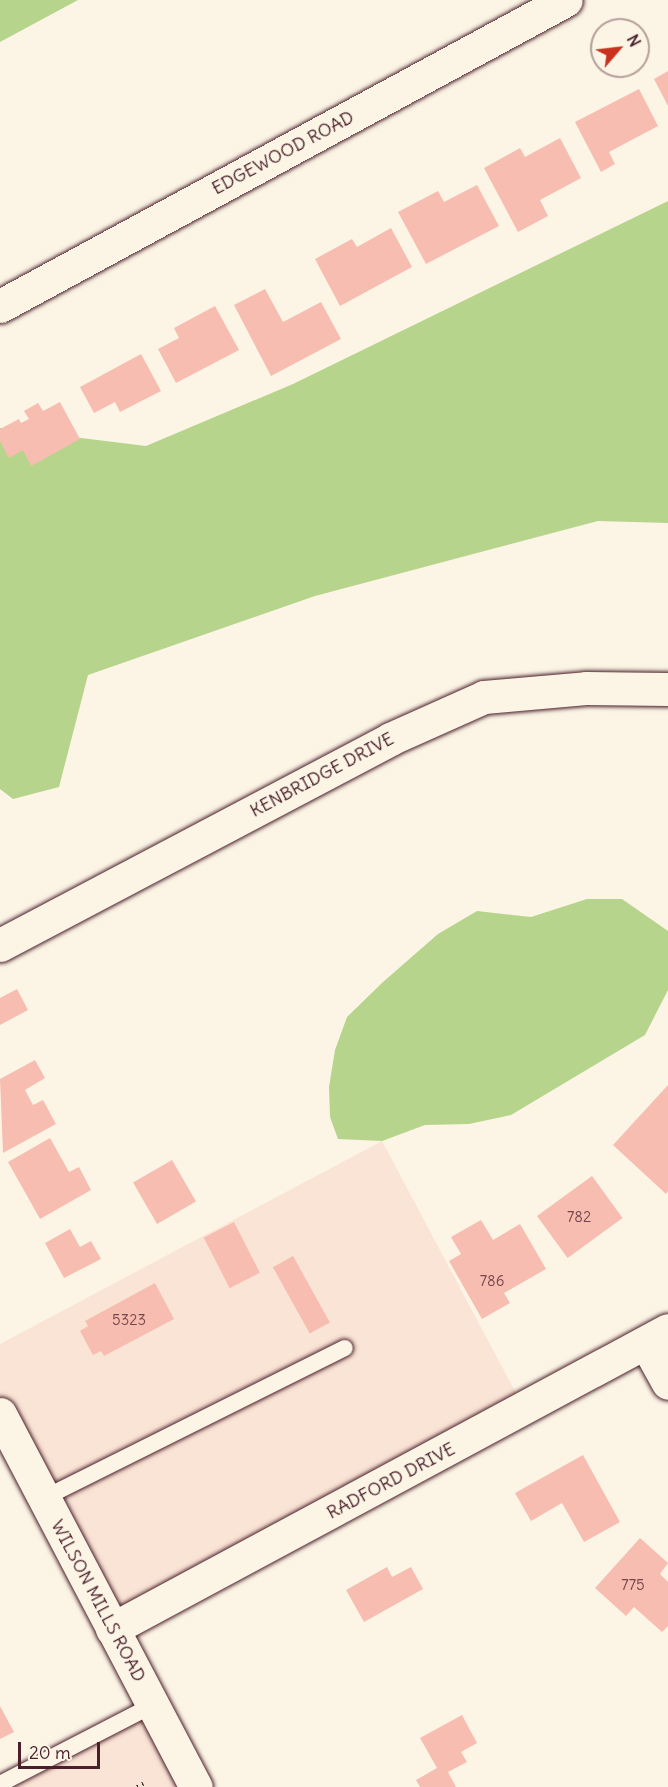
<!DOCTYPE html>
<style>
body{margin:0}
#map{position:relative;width:668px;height:1787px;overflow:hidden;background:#fcf5e5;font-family:Delius,sans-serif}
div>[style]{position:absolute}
.built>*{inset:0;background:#fae4d5}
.green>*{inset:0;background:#b7d48d}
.building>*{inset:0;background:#f7bdb1;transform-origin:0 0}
.path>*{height:4px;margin-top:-2px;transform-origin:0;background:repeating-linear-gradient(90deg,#4a1f2b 0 1.5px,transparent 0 6px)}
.roads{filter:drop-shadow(0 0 2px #4a1f2b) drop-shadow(0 0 2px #4a1f2b)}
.lane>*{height:16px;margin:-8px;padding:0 8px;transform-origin:8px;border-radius:8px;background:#fcf5e5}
.street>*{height:33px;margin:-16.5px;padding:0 16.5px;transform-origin:16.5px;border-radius:16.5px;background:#fcf5e5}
.secondary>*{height:33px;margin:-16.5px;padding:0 16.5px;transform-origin:16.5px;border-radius:16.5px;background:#fcf5e5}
span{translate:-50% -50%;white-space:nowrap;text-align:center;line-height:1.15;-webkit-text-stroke:5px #fcf5e5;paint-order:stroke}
.number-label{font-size:15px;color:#75464c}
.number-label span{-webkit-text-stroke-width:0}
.street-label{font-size:18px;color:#4a1f2b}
.north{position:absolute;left:590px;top:18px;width:60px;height:60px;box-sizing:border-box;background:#fcf5e5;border:2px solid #b59f9b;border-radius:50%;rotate:62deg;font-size:16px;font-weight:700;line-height:24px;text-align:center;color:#4a1f2b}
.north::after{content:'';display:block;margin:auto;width:21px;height:27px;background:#c8321e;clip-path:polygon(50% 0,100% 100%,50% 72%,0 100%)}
.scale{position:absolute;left:18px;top:1742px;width:82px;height:27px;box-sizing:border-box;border:3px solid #4a1f2b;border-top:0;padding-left:8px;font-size:18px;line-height:21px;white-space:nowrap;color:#4a1f2b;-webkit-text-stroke:4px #fcf5e5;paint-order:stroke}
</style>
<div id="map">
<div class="built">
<i style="clip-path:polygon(382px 1141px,525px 1410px,112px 1629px,0 1414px,0 1344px)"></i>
<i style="clip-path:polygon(153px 1705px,196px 1787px,0 1787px)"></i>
</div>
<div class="green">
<i style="clip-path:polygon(0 0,78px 0,0 42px)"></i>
<i style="clip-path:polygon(668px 201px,668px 523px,598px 521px,315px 596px,88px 675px,59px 787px,13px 799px,0 789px,0 428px,146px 446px,293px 384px)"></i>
<i style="clip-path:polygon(587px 899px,622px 899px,668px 931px,668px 990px,645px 1035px,511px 1115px,469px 1124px,425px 1125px,382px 1141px,338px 1139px,330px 1117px,329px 1087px,335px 1050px,347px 1017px,383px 982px,438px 934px,477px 911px,531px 917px)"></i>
</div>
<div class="building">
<i style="clip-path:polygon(668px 71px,668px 106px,654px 79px)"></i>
<i style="clip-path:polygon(639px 89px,658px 126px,609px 152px,615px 164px,601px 172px,575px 122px)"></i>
<i style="clip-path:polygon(560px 138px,581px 178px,540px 200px,548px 216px,518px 232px,484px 168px,520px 148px,525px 157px)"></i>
<i style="clip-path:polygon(477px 185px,499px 226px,426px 264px,398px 212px,438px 191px,444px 202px)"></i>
<i style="clip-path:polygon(391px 228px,412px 267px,340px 306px,315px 259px,352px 239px,357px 247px)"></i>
<i style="clip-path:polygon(265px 289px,283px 322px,321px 302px,341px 339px,271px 376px,234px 305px)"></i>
<i style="clip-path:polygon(215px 306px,239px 350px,176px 383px,158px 349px,179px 338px,174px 328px)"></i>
<i style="clip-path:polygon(141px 354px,161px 391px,120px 412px,115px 402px,94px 413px,80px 387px)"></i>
<i style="clip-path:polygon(60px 402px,80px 439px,31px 466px,23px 450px,9px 458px,0 441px,0 429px,19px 419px,21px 423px,29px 419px,24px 411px,38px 403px,43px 411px)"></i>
<i style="clip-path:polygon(17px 989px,28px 1010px,0 1025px,0 998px)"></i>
<i style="clip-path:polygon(35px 1060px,45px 1078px,25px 1090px,33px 1105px,43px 1100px,56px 1124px,3px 1153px,0 1079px)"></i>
<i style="clip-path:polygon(668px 1085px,668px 1191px,666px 1194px,613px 1145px)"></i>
<i style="clip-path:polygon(50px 1138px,69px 1172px,79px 1167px,91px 1190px,40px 1219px,8px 1162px)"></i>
<i style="left:172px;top:1160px;width:48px;height:45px;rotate:60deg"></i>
<i style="left:592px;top:1176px;width:52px;height:68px;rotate:54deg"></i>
<i style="clip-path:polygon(481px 1220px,493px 1240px,520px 1224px,546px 1269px,504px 1293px,510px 1303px,482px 1319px,449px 1261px,461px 1254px,451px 1237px)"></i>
<i style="left:234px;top:1222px;width:57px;height:34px;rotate:63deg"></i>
<i style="clip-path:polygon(70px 1229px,80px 1247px,91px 1241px,101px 1259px,64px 1278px,45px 1243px)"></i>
<i style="left:293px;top:1256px;width:76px;height:23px;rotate:61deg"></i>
<i style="clip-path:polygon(155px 1283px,174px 1319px,104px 1356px,101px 1351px,93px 1355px,80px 1331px,88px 1326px,85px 1321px)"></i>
<i style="clip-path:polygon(583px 1455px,620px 1522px,584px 1542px,562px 1503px,531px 1521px,515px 1493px)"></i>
<i style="clip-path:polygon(640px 1538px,668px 1563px,660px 1574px,668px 1582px,668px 1626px,662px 1632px,634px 1607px,626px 1616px,595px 1588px)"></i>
<i style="clip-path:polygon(387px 1567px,392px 1577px,411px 1567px,423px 1589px,364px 1622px,346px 1590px)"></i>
<i style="clip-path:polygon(0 1706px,14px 1732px,0 1739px)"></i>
<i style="clip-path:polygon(462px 1715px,477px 1743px,461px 1752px,467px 1762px,448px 1772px,456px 1787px,420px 1787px,416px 1780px,437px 1768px,420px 1738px)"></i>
</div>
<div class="path">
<i style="left:137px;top:1787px;width:7px;rotate:-27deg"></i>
</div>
<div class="roads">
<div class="lane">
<i style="left:44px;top:1498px;width:336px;rotate:-26.5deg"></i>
<i style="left:0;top:1784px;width:172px;rotate:-27.3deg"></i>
</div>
<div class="street">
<i style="left:0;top:306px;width:643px;rotate:-28.4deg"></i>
<i style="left:0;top:945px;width:441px;rotate:-27.8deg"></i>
<i style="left:390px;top:739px;width:103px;rotate:-24.1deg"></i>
<i style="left:484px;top:697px;width:102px;rotate:-5deg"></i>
<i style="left:586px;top:688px;width:82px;rotate:0.7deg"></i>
<i style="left:647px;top:1345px;width:43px;rotate:61.1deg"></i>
<i style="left:112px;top:1629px;width:631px;rotate:-28.27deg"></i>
</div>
<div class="secondary">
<i style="left:0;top:1414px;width:421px;rotate:62.3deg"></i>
</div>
</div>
<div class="number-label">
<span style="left:579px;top:1217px">782</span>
<span style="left:492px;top:1281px">786</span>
<span style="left:129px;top:1320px">5323</span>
<span style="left:633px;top:1585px">775</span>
</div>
<div class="street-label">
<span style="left:283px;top:153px;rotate:-28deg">EDGEWOOD ROAD</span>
<span style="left:322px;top:775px;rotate:-28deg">KENBRIDGE DRIVE</span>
<span style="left:391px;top:1481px;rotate:-28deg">RADFORD DRIVE</span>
<span style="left:98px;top:1601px;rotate:62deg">WILSON MILLS ROAD</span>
</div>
<div class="north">N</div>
<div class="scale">20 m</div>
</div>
